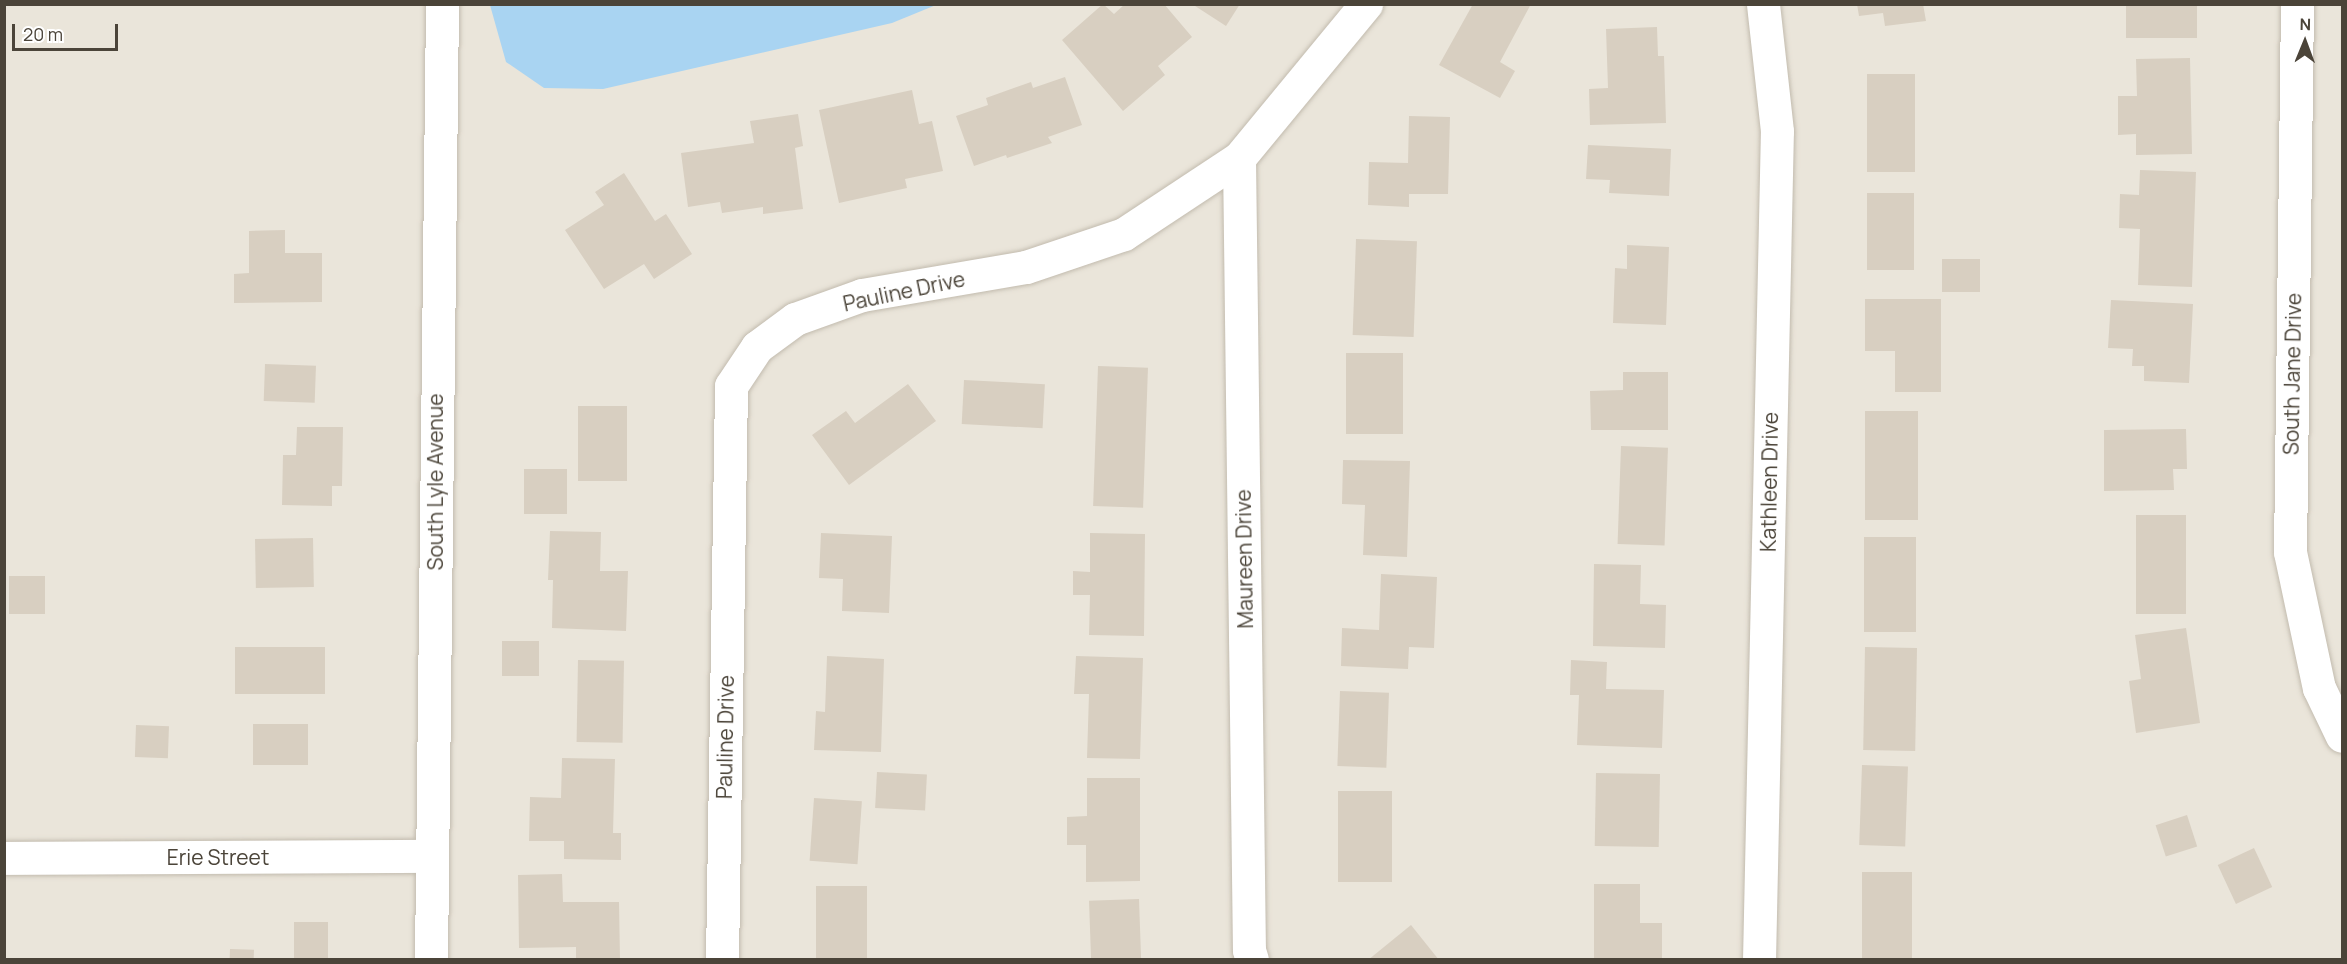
<!DOCTYPE html>
<style>
body{margin:0}
#map{position:relative;width:2347px;height:964px;overflow:hidden;background:#f6f3ec;font-family:Manrope,sans-serif}
div>[style]{position:absolute}
.residential>*{inset:0;background:#eae5da;transform-origin:0 0}
.water>*{inset:0;background:#a9d4f2}
.building>*{inset:0;background:#d8cfc1;transform-origin:0 0}
.roads{filter:drop-shadow(0 0 2px #c2bbae) drop-shadow(0 0 2px #c2bbae)}
.minor>*{height:33px;margin:-16.5px;padding:0 16.5px;transform-origin:16.5px;border-radius:16.5px;background:#fff}
span{translate:-50% -50%;white-space:nowrap;text-align:center;line-height:1.15;-webkit-text-stroke:6px #fff;paint-order:stroke}
.street-label{font-size:21px;color:#4b4439}
.frame{position:absolute;inset:0;border:6px solid #4b4439;pointer-events:none}
.north{position:absolute;left:2275px;top:12px;width:60px;height:60px;-webkit-text-stroke:4px #fff;paint-order:stroke;rotate:1deg;font-size:16px;font-weight:700;line-height:24px;text-align:center;color:#4b4439}
.north::after{content:'';display:block;margin:auto;width:21px;height:27px;background:#4b4439;clip-path:polygon(50% 0,100% 100%,50% 72%,0 100%)}
.scale{position:absolute;left:12px;top:24px;width:106px;height:27px;box-sizing:border-box;border:3px solid #4b4439;border-top:0;padding-left:8px;font-size:18px;line-height:21px;white-space:nowrap;color:#4b4439;-webkit-text-stroke:4px #fff;paint-order:stroke}
</style>
<div id="map">
<div class="residential">
<i style="left:5px;top:5px;width:2337px;height:955px"></i>
</div>
<div class="water">
<i style="clip-path:polygon(490px 5px,490px 4px,936px 5px,892px 23px,603px 89px,544px 88px,506px 62px)"></i>
</div>
<div class="building">
<i style="clip-path:polygon(1103px 4px,1114px 14px,1125px 4px,1164px 4px,1192px 37px,1158px 66px,1165px 75px,1123px 111px,1062px 40px)"></i>
<i style="clip-path:polygon(1192px 4px,1240px 4px,1226px 26px)"></i>
<i style="clip-path:polygon(1473px 4px,1531px 4px,1500px 62px,1515px 71px,1500px 98px,1439px 65px)"></i>
<i style="clip-path:polygon(1857px 4px,1923px 4px,1926px 21px,1885px 26px,1883px 13px,1859px 16px)"></i>
<i style="left:2126px;top:4px;width:71px;height:34px"></i>
<i style="clip-path:polygon(1657px 27px,1658px 56px,1664px 56px,1666px 123px,1590px 125px,1589px 89px,1608px 88px,1606px 29px)"></i>
<i style="clip-path:polygon(2190px 58px,2192px 154px,2136px 155px,2136px 134px,2118px 135px,2118px 96px,2137px 96px,2136px 59px)"></i>
<i style="left:1867px;top:74px;width:48px;height:98px"></i>
<i style="clip-path:polygon(1065px 77px,1082px 125px,1048px 137px,1052px 143px,1007px 158px,1006px 155px,974px 166px,956px 116px,988px 105px,986px 98px,1031px 82px,1033px 88px)"></i>
<i style="clip-path:polygon(912px 90px,919px 124px,932px 121px,943px 171px,905px 179px,907px 188px,839px 203px,819px 110px)"></i>
<i style="clip-path:polygon(798px 114px,803px 146px,795px 148px,803px 209px,763px 214px,763px 207px,722px 213px,720px 202px,688px 207px,681px 153px,754px 143px,750px 121px)"></i>
<i style="clip-path:polygon(1409px 116px,1450px 117px,1448px 194px,1409px 194px,1409px 207px,1368px 205px,1369px 162px,1408px 163px)"></i>
<i style="clip-path:polygon(1588px 145px,1671px 149px,1669px 196px,1609px 193px,1610px 180px,1586px 179px)"></i>
<i style="clip-path:polygon(2140px 170px,2196px 172px,2192px 287px,2138px 285px,2140px 229px,2119px 228px,2120px 194px,2139px 195px)"></i>
<i style="clip-path:polygon(624px 173px,655px 221px,666px 214px,692px 254px,654px 279px,644px 264px,604px 289px,565px 230px,604px 205px,595px 192px)"></i>
<i style="left:1867px;top:193px;width:47px;height:77px"></i>
<i style="clip-path:polygon(285px 230px,285px 253px,322px 253px,322px 302px,234px 303px,234px 274px,249px 273px,249px 231px)"></i>
<i style="left:1356px;top:239px;width:61px;height:96px;rotate:2deg"></i>
<i style="clip-path:polygon(1627px 245px,1669px 247px,1666px 325px,1613px 323px,1615px 268px,1627px 269px)"></i>
<i style="left:1942px;top:259px;width:38px;height:33px"></i>
<i style="clip-path:polygon(1865px 299px,1941px 299px,1941px 392px,1895px 392px,1895px 351px,1865px 351px)"></i>
<i style="clip-path:polygon(2111px 300px,2193px 304px,2189px 383px,2144px 381px,2144px 366px,2132px 366px,2133px 349px,2108px 348px)"></i>
<i style="left:1346px;top:353px;width:57px;height:81px"></i>
<i style="left:265px;top:364px;width:51px;height:37px;rotate:2deg"></i>
<i style="left:1098px;top:366px;width:50px;height:140px;rotate:2deg"></i>
<i style="clip-path:polygon(1623px 372px,1668px 372px,1668px 430px,1591px 430px,1590px 391px,1623px 390px)"></i>
<i style="left:964px;top:380px;width:81px;height:44px;rotate:3deg"></i>
<i style="clip-path:polygon(908px 384px,936px 421px,849px 485px,812px 435px,846px 411px,855px 423px)"></i>
<i style="left:578px;top:406px;width:49px;height:75px"></i>
<i style="left:1865px;top:411px;width:53px;height:109px"></i>
<i style="clip-path:polygon(297px 427px,343px 427px,342px 486px,332px 486px,332px 506px,282px 505px,283px 455px,296px 455px)"></i>
<i style="clip-path:polygon(2186px 429px,2187px 469px,2173px 469px,2174px 490px,2104px 491px,2104px 430px)"></i>
<i style="left:1621px;top:446px;width:47px;height:98px;rotate:2deg"></i>
<i style="clip-path:polygon(1343px 460px,1410px 461px,1407px 557px,1363px 555px,1365px 505px,1342px 504px)"></i>
<i style="left:524px;top:469px;width:43px;height:45px"></i>
<i style="left:2136px;top:515px;width:50px;height:99px"></i>
<i style="clip-path:polygon(550px 531px,601px 532px,600px 571px,628px 571px,626px 631px,552px 628px,553px 580px,548px 580px)"></i>
<i style="clip-path:polygon(821px 533px,892px 536px,889px 613px,842px 611px,843px 579px,819px 578px)"></i>
<i style="clip-path:polygon(1090px 533px,1145px 534px,1144px 636px,1089px 635px,1090px 595px,1073px 595px,1073px 571px,1090px 572px)"></i>
<i style="left:1864px;top:537px;width:52px;height:95px"></i>
<i style="left:313px;top:538px;width:49px;height:58px;rotate:89deg"></i>
<i style="clip-path:polygon(1594px 564px,1641px 565px,1640px 604px,1666px 605px,1665px 648px,1593px 646px)"></i>
<i style="clip-path:polygon(1381px 574px,1437px 577px,1434px 648px,1409px 647px,1408px 669px,1341px 666px,1342px 628px,1379px 630px)"></i>
<i style="left:9px;top:576px;width:36px;height:38px"></i>
<i style="clip-path:polygon(2186px 628px,2200px 723px,2136px 733px,2129px 681px,2141px 679px,2135px 635px)"></i>
<i style="left:502px;top:641px;width:37px;height:35px"></i>
<i style="left:235px;top:647px;width:90px;height:47px"></i>
<i style="left:1865px;top:647px;width:52px;height:103px;rotate:1deg"></i>
<i style="clip-path:polygon(827px 656px,884px 659px,881px 752px,814px 750px,816px 711px,825px 712px)"></i>
<i style="clip-path:polygon(1076px 656px,1143px 658px,1140px 759px,1087px 758px,1089px 694px,1074px 694px)"></i>
<i style="left:578px;top:660px;width:46px;height:82px;rotate:1deg"></i>
<i style="clip-path:polygon(1571px 660px,1607px 662px,1606px 689px,1664px 690px,1662px 748px,1577px 745px,1579px 695px,1570px 695px)"></i>
<i style="left:1340px;top:691px;width:49px;height:75px;rotate:2deg"></i>
<i style="left:253px;top:724px;width:55px;height:41px"></i>
<i style="left:136px;top:725px;width:33px;height:32px;rotate:2deg"></i>
<i style="clip-path:polygon(562px 758px,615px 759px,613px 833px,621px 833px,621px 860px,564px 859px,564px 841px,529px 841px,530px 797px,561px 798px)"></i>
<i style="left:1862px;top:765px;width:46px;height:80px;rotate:2deg"></i>
<i style="left:877px;top:772px;width:50px;height:36px;rotate:3deg"></i>
<i style="left:1596px;top:773px;width:64px;height:73px;rotate:1deg"></i>
<i style="clip-path:polygon(1087px 778px,1140px 778px,1140px 881px,1086px 882px,1086px 845px,1067px 845px,1067px 817px,1087px 816px)"></i>
<i style="left:1338px;top:791px;width:54px;height:91px"></i>
<i style="left:814px;top:798px;width:48px;height:63px;rotate:4deg"></i>
<i style="left:2187px;top:815px;width:33px;height:33px;rotate:72deg"></i>
<i style="left:2254px;top:848px;width:43px;height:40px;rotate:65deg"></i>
<i style="left:1862px;top:872px;width:50px;height:88px"></i>
<i style="clip-path:polygon(562px 874px,563px 902px,619px 902px,620px 960px,576px 960px,576px 947px,519px 948px,518px 875px)"></i>
<i style="clip-path:polygon(1594px 884px,1640px 884px,1640px 923px,1662px 923px,1662px 960px,1594px 960px)"></i>
<i style="left:867px;top:886px;width:74px;height:51px;rotate:90deg"></i>
<i style="left:1139px;top:899px;width:61px;height:50px;rotate:88deg"></i>
<i style="left:294px;top:922px;width:34px;height:38px"></i>
<i style="clip-path:polygon(1411px 925px,1439px 960px,1368px 960px)"></i>
<i style="left:230px;top:949px;width:24px;height:11px;rotate:2deg"></i>
</div>
<div class="roads">
<div class="minor">
<i style="left:2297px;top:4px;width:548px;rotate:90.73deg"></i>
<i style="left:2290px;top:552px;width:139px;rotate:78deg"></i>
<i style="left:2319px;top:688px;width:53px;rotate:64.4deg"></i>
<i style="left:1239px;top:158px;width:792px;rotate:89.28deg"></i>
<i style="left:1249px;top:950px;width:10px;rotate:73deg"></i>
<i style="left:4px;top:858px;width:428px;rotate:-0.3deg"></i>
<i style="left:431px;top:960px;width:956px;rotate:-89.34deg"></i>
<i style="left:722px;top:960px;width:574px;rotate:-89.1deg"></i>
<i style="left:731px;top:386px;width:47px;rotate:-56.3deg"></i>
<i style="left:757px;top:347px;width:47px;rotate:-36.4deg"></i>
<i style="left:795px;top:319px;width:71px;rotate:-19.7deg"></i>
<i style="left:862px;top:295px;width:166px;rotate:-9.7deg"></i>
<i style="left:1026px;top:267px;width:103px;rotate:-18.6deg"></i>
<i style="left:1124px;top:234px;width:138px;rotate:-33.5deg"></i>
<i style="left:1239px;top:158px;width:200px;rotate:-50.5deg"></i>
<i style="left:1759px;top:960px;width:829px;rotate:-88.76deg"></i>
<i style="left:1777px;top:131px;width:128px;rotate:-96.3deg"></i>
</div>
</div>
<div class="street-label">
<span style="left:904px;top:291px;rotate:-12deg">Pauline Drive</span>
<span style="left:2292px;top:374px;rotate:-89deg">South Jane Drive</span>
<span style="left:435px;top:482px;rotate:-90deg">South Lyle Avenue</span>
<span style="left:1769px;top:482px;rotate:-89deg">Kathleen Drive</span>
<span style="left:1244px;top:559px;rotate:-91deg">Maureen Drive</span>
<span style="left:725px;top:737px;rotate:-89deg">Pauline Drive</span>
<span style="left:218px;top:857px">Erie Street</span>
</div>
<div class="frame"></div>
<div class="north">N</div>
<div class="scale">20 m</div>
</div>
